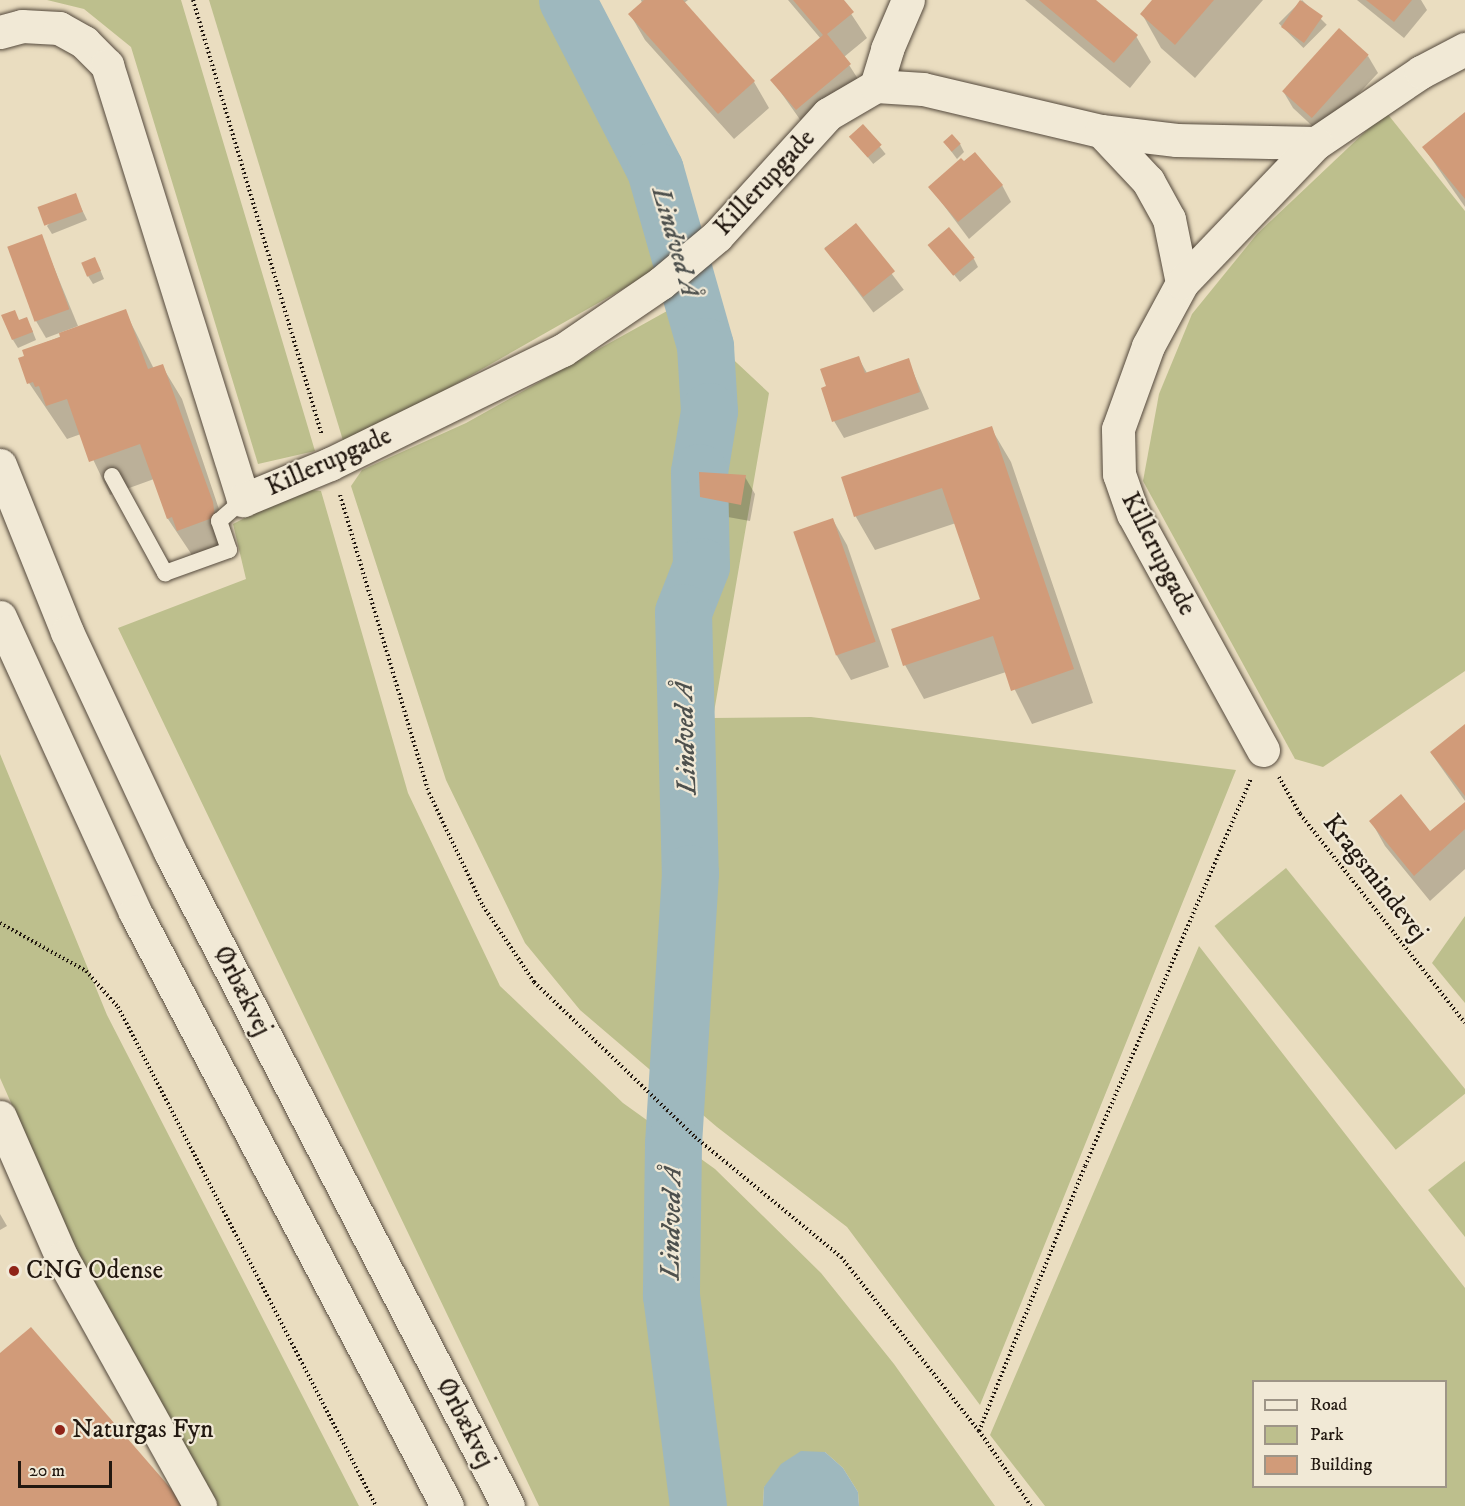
<!DOCTYPE html>
<meta charset="utf-8">
<style>
body{margin:0}
#map{position:relative;width:1465px;height:1506px;overflow:hidden;background:#eaddc0;font-family:"IM FELL DW Pica",serif}
div>[style]{position:absolute}
.green>*{inset:0;background:#bdbf8d;transform-origin:0 0}
.water>*{inset:0;background:#9eb8be}
.shadow>*{inset:0;background:#0003;transform-origin:0 0}
.river>*{height:57px;margin:-28.5px;padding:0 28.5px;transform-origin:28.5px;border-radius:28.5px;background:#9eb8be}
.building>*{inset:0;background:#d19b79;transform-origin:0 0}
.path>*{height:4px;margin-top:-2px;transform-origin:0;background:repeating-linear-gradient(90deg,#221810 0 1.5px,transparent 0 4.5px)}
.roads{filter:drop-shadow(0 0 2px #54493c) drop-shadow(0 0 2px #54493c)}
.service>*{height:16px;margin:-8px;padding:0 8px;transform-origin:8px;border-radius:8px;background:#f1e9d6}
.minor>*{height:33px;margin:-16.5px;padding:0 16.5px;transform-origin:16.5px;border-radius:16.5px;background:#f1e9d6}
.secondary>*{height:33px;margin:-16.5px;padding:0 16.5px;transform-origin:16.5px;border-radius:16.5px;background:#f1e9d6}
.dots>*{width:16px;height:16px;translate:-50% -50%;box-sizing:border-box;border:3px solid #f1e9d6;border-radius:50%}
span{translate:-50% -50%;white-space:nowrap;text-align:center;line-height:1.15;-webkit-text-stroke:4.5px #f1e9d6;paint-order:stroke}
.street-label{font-size:26px;color:#221810}
.poi-label{font-size:26px;color:#221810}
.left{translate:0 -50%;text-align:left}
.water-label{font-size:27px;color:#4d504d;font-style:italic}
.legend{position:absolute;left:1252px;top:1380px;width:195px;height:108px;box-sizing:border-box;background:#f1e9d6;border:2px solid #9e9587;margin:0;padding:8px 10px;list-style:none;font-size:18px;color:#221810}
.legend li{display:flex;align-items:center;gap:12px;height:30px}
.legend b{width:30px;border:2px solid #9e9587}
.scale{position:absolute;left:18px;top:1461px;width:94px;height:27px;box-sizing:border-box;border:3px solid #221810;border-top:0;padding-left:8px;font-size:18px;line-height:21px;white-space:nowrap;color:#221810;-webkit-text-stroke:4px #f1e9d6;paint-order:stroke}
</style>
<div id="map">
<div class="green">
<i style="clip-path:polygon(47px 0,181px 0,315px 451px,258px 464px,131px 47px,84px 9px)"></i>
<i style="clip-path:polygon(209px 0,580px 0,674px 260px,345px 447px)"></i>
<i style="clip-path:polygon(1386px 112px,1465px 211px,1465px 671px,1323px 767px,1295px 759px,1143px 481px,1159px 394px,1192px 314px,1257px 234px)"></i>
<i style="clip-path:polygon(676px 306px,769px 393px,713px 718px,811px 717px,1236px 770px,980px 1405px,847px 1227px,717px 1127px,580px 1010px,525px 943px,446px 780px,351px 486px,362px 470px,466px 423px)"></i>
<i style="clip-path:polygon(302px 489px,321px 491px,408px 793px,500px 986px,623px 1103px,715px 1169px,821px 1273px,894px 1364px,995px 1506px,859px 1506px,858px 1492px,843px 1468px,825px 1452px,764px 1487px,763px 1506px,539px 1506px,118px 628px,246px 579px,233px 524px)"></i>
<i style="clip-path:polygon(0 754px,107px 1015px,359px 1506px,213px 1506px,95px 1292px,0 1078px)"></i>
<i style="left:1286px;top:868px;width:288px;height:92px;rotate:51deg"></i>
<i style="clip-path:polygon(1465px 916px,1465px 1003px,1432px 963px)"></i>
<i style="clip-path:polygon(evenodd,1199px 946px,1465px 1288px,1465px 1506px,1045px 1506px,990px 1435px,1199px 946px,1254px 1382px,1446px 1382px,1446px 1486px,1254px 1486px,1254px 1382px)"></i>
<i style="clip-path:polygon(1465px 1161px,1465px 1237px,1428px 1190px)"></i>
</div>
<div class="water">
<i style="clip-path:polygon(801px 1451px,825px 1452px,843px 1468px,858px 1492px,859px 1506px,763px 1506px,764px 1487px,781px 1464px)"></i>
</div>
<div class="shadow">
<i style="clip-path:polygon(641px 0,688px 0,684px 3px,754px 82px,769px 108px,734px 139px,645px 40px,630px 14px,642px 3px)"></i>
<i style="clip-path:polygon(788px 0,842px 0,867px 38px,844px 57px,865px 90px,811px 135px,772px 80px,821px 39px)"></i>
<i style="clip-path:polygon(1025px 0,1094px 0,1136px 36px,1151px 62px,1130px 88px)"></i>
<i style="clip-path:polygon(1154px 0,1263px 0,1195px 78px,1161px 48px,1142px 14px)"></i>
<i style="left:1302px;top:0;width:35px;height:33px;rotate:45deg"></i>
<i style="clip-path:polygon(1357px 0,1421px 0,1427px 10px,1404px 38px)"></i>
<i style="clip-path:polygon(1368px 56px,1378px 73px,1321px 134px,1293px 108px,1283px 91px)"></i>
<i style="clip-path:polygon(1465px 115px,1465px 207px,1424px 148px)"></i>
<i style="left:863px;top:126px;width:36px;height:16px;rotate:51deg"></i>
<i style="clip-path:polygon(945px 143px,960px 144px,964px 152px,957px 159px)"></i>
<i style="clip-path:polygon(1002px 185px,1011px 202px,969px 239px,930px 187px)"></i>
<i style="clip-path:polygon(75px 195px,87px 220px,52px 234px,47px 226px)"></i>
<i style="left:855px;top:225px;width:81px;height:38px;rotate:53deg"></i>
<i style="clip-path:polygon(41px 236px,78px 326px,46px 338px,36px 321px)"></i>
<i style="clip-path:polygon(930px 245px,974px 259px,978px 267px,960px 282px)"></i>
<i style="clip-path:polygon(99px 267px,104px 279px,93px 284px,88px 276px)"></i>
<i style="clip-path:polygon(125px 311px,154px 369px,162px 366px,182px 399px,233px 551px,198px 564px,168px 519px,154px 479px,110px 495px,81px 434px,67px 439px,29px 383px,20px 359px,26px 357px,24px 351px)"></i>
<i style="clip-path:polygon(19px 322px,31px 327px,36px 340px,18px 348px,13px 340px)"></i>
<i style="clip-path:polygon(858px 357px,867px 373px,908px 360px,929px 409px,844px 438px,834px 421px)"></i>
<i style="clip-path:polygon(991px 428px,1011px 462px,1093px 703px,1032px 724px,1006px 672px,924px 699px,905px 665px,981px 599px,956px 523px,875px 550px,856px 517px,842px 478px)"></i>
<i style="clip-path:polygon(745px 477px,755px 494px,750px 521px,711px 514px,702px 497px)"></i>
<i style="clip-path:polygon(833px 520px,847px 545px,889px 667px,851px 680px,836px 654px)"></i>
<i style="clip-path:polygon(1465px 726px,1465px 801px,1431px 753px)"></i>
<i style="clip-path:polygon(1465px 804px,1465px 869px,1430px 901px,1385px 846px,1371px 821px,1430px 833px)"></i>
<i style="clip-path:polygon(0 1214px,7px 1226px,0 1230px)"></i>
</div>
<div class="river">
<i style="left:567px;top:0;width:191px;rotate:62.6deg"></i>
<i style="left:655px;top:170px;width:183px;rotate:74.1deg"></i>
<i style="left:705px;top:346px;width:65px;rotate:86.5deg"></i>
<i style="left:709px;top:411px;width:62px;rotate:99.3deg"></i>
<i style="left:699px;top:472px;width:94px;rotate:88.8deg"></i>
<i style="left:701px;top:566px;width:49px;rotate:111.4deg"></i>
<i style="left:683px;top:612px;width:261px;rotate:88.5deg"></i>
<i style="left:690px;top:873px;width:272px;rotate:93.6deg"></i>
<i style="left:673px;top:1144px;width:151px;rotate:90.8deg"></i>
<i style="left:671px;top:1295px;width:213px;rotate:82.7deg"></i>
</div>
<div class="building">
<i style="clip-path:polygon(644px 0,683px 0,755px 81px,718px 114px,628px 14px)"></i>
<i style="clip-path:polygon(793px 0,844px 0,854px 12px,827px 34px,851px 64px,796px 110px,770px 80px,823px 35px)"></i>
<i style="clip-path:polygon(1039px 0,1096px 0,1138px 35px,1114px 63px)"></i>
<i style="clip-path:polygon(1152px 0,1214px 0,1175px 45px,1140px 14px)"></i>
<i style="left:1300px;top:0;width:28px;height:33px;rotate:35deg"></i>
<i style="clip-path:polygon(1366px 0,1412px 0,1394px 22px)"></i>
<i style="left:1339px;top:28px;width:40px;height:85px;rotate:42deg"></i>
<i style="clip-path:polygon(1465px 112px,1465px 199px,1422px 147px)"></i>
<i style="left:863px;top:124px;width:28px;height:19px;rotate:48deg"></i>
<i style="left:952px;top:134px;width:13px;height:12px;rotate:48deg"></i>
<i style="clip-path:polygon(975px 152px,1003px 185px,958px 222px,928px 187px,961px 158px,964px 161px)"></i>
<i style="left:76px;top:193px;width:20px;height:41px;rotate:70deg"></i>
<i style="left:856px;top:223px;width:62px;height:41px;rotate:51deg"></i>
<i style="left:949px;top:227px;width:40px;height:28px;rotate:50deg"></i>
<i style="left:42px;top:234px;width:80px;height:37px;rotate:70deg"></i>
<i style="left:95px;top:257px;width:15px;height:15px;rotate:67deg"></i>
<i style="clip-path:polygon(126px 309px,148px 369px,163px 364px,213px 502px,215px 517px,177px 531px,172px 517px,167px 519px,140px 444px,89px 462px,67px 399px,46px 406px,39px 386px,35px 387px,33px 382px,27px 384px,18px 358px,24px 356px,22px 350px,60px 337px,59px 333px)"></i>
<i style="clip-path:polygon(15px 310px,19px 320px,27px 317px,33px 332px,12px 340px,1px 315px)"></i>
<i style="clip-path:polygon(859px 356px,865px 373px,909px 358px,920px 392px,832px 422px,821px 388px,826px 386px,820px 369px)"></i>
<i style="clip-path:polygon(992px 426px,1074px 669px,1011px 691px,993px 636px,903px 666px,891px 629px,980px 599px,942px 488px,854px 517px,841px 477px)"></i>
<i style="clip-path:polygon(699px 472px,746px 475px,741px 505px,700px 497px)"></i>
<i style="left:833px;top:518px;width:131px;height:42px;rotate:71deg"></i>
<i style="clip-path:polygon(1465px 724px,1465px 796px,1430px 752px)"></i>
<i style="clip-path:polygon(1401px 794px,1430px 831px,1465px 802px,1465px 829px,1414px 876px,1369px 821px)"></i>
<i style="clip-path:polygon(31px 1327px,186px 1506px,0 1506px,0 1353px)"></i>
</div>
<div class="path">
<i style="left:193px;top:0;width:452px;rotate:73.5deg"></i>
<i style="left:340px;top:495px;width:311px;rotate:73.4deg"></i>
<i style="left:429px;top:793px;width:125px;rotate:64.5deg"></i>
<i style="left:483px;top:906px;width:92px;rotate:56.1deg"></i>
<i style="left:534px;top:982px;width:223px;rotate:43.9deg"></i>
<i style="left:695px;top:1137px;width:189px;rotate:39.4deg"></i>
<i style="left:841px;top:1257px;width:222px;rotate:51.6deg"></i>
<i style="left:979px;top:1431px;width:91px;rotate:55.3deg"></i>
<i style="left:1279px;top:777px;width:43px;rotate:60.4deg"></i>
<i style="left:1300px;top:814px;width:266px;rotate:51.7deg"></i>
<i style="left:0;top:923px;width:98px;rotate:29.2deg"></i>
<i style="left:86px;top:971px;width:48px;rotate:48.4deg"></i>
<i style="left:118px;top:1007px;width:562px;rotate:62.66deg"></i>
<i style="left:979px;top:1431px;width:285px;rotate:-68.2deg"></i>
<i style="left:1085px;top:1166px;width:421px;rotate:-66.8deg"></i>
</div>
<div class="roads">
<div class="service">
<i style="left:112px;top:476px;width:111px;rotate:61.3deg"></i>
<i style="left:165px;top:573px;width:68px;rotate:-19.8deg"></i>
<i style="left:229px;top:550px;width:31px;rotate:-109deg"></i>
<i style="left:219px;top:521px;width:32px;rotate:-41deg"></i>
</div>
<div class="minor">
<i style="left:0;top:32px;width:23px;rotate:-15deg"></i>
<i style="left:22px;top:26px;width:37px;rotate:3deg"></i>
<i style="left:59px;top:28px;width:29px;rotate:29deg"></i>
<i style="left:84px;top:42px;width:33px;rotate:45deg"></i>
<i style="left:107px;top:65px;width:456px;rotate:72.6deg"></i>
<i style="left:243px;top:500px;width:94px;rotate:-22.5deg"></i>
<i style="left:330px;top:464px;width:259px;rotate:-26.1deg"></i>
<i style="left:563px;top:350px;width:119px;rotate:-34.4deg"></i>
<i style="left:661px;top:283px;width:73px;rotate:-40deg"></i>
<i style="left:717px;top:236px;width:165px;rotate:-47.7deg"></i>
<i style="left:828px;top:114px;width:56px;rotate:-30.3deg"></i>
<i style="left:876px;top:86px;width:47px;rotate:3.7deg"></i>
<i style="left:923px;top:89px;width:183px;rotate:13.3deg"></i>
<i style="left:1101px;top:131px;width:76px;rotate:6.8deg"></i>
<i style="left:1176px;top:140px;width:140px;rotate:1.2deg"></i>
<i style="left:1316px;top:143px;width:127px;rotate:-34.1deg"></i>
<i style="left:1421px;top:72px;width:50px;rotate:-27.6deg"></i>
<i style="left:876px;top:86px;width:39px;rotate:-73deg"></i>
<i style="left:887px;top:49px;width:53px;rotate:-66.8deg"></i>
<i style="left:1101px;top:131px;width:69px;rotate:46.8deg"></i>
<i style="left:1148px;top:181px;width:43px;rotate:61.1deg"></i>
<i style="left:1169px;top:219px;width:65px;rotate:78.5deg"></i>
<i style="left:1263px;top:750px;width:269px;rotate:-118.8deg"></i>
<i style="left:1133px;top:514px;width:42px;rotate:-109.3deg"></i>
<i style="left:1119px;top:474px;width:45px;rotate:-91.3deg"></i>
<i style="left:1118px;top:429px;width:88px;rotate:-70.1deg"></i>
<i style="left:1148px;top:346px;width:72px;rotate:-61.6deg"></i>
<i style="left:1182px;top:283px;width:194px;rotate:-46.3deg"></i>
<i style="left:0;top:1117px;width:154px;rotate:66.3deg"></i>
<i style="left:62px;top:1258px;width:284px;rotate:60.9deg"></i>
</div>
<div class="secondary">
<i style="left:0;top:465px;width:180px;rotate:68.1deg"></i>
<i style="left:67px;top:632px;width:243px;rotate:64.9deg"></i>
<i style="left:170px;top:852px;width:736px;rotate:62.67deg"></i>
<i style="left:0;top:617px;width:324px;rotate:65.4deg"></i>
<i style="left:135px;top:912px;width:671px;rotate:62.29deg"></i>
</div>
</div>
<div class="dots">
<i style="left:14px;top:1271px;background:#8f2418"></i>
<i style="left:60px;top:1430px;background:#8f2418"></i>
</div>
<div class="street-label">
<span style="left:765px;top:183px;rotate:-47deg">Killerupgade</span>
<span style="left:329px;top:462px;rotate:-24deg">Killerupgade</span>
<span style="left:1158px;top:554px;rotate:63deg">Killerupgade</span>
<span style="left:1375px;top:878px;rotate:52deg">Kragsmindevej</span>
<span style="left:242px;top:991px;rotate:63deg">Ørbækvej</span>
<span style="left:465px;top:1423px;rotate:63deg">Ørbækvej</span>
</div>
<div class="poi-label">
<span class="left" style="left:26px;top:1271px">CNG Odense</span>
<span class="left" style="left:72px;top:1430px">Naturgas Fyn</span>
</div>
<div class="water-label">
<span style="left:675px;top:242px;rotate:74deg">Lindved Å</span>
<span style="left:686px;top:738px;rotate:-92deg">Lindved Å</span>
<span style="left:672px;top:1223px;rotate:-89deg">Lindved Å</span>
</div>
<ul class="legend">
<li><b style="height:8px;background:#f1e9d6"></b>Road</li>
<li><b style="height:16px;background:#bdbf8d"></b>Park</li>
<li><b style="height:16px;background:#d19b79"></b>Building</li>
</ul>
<div class="scale">20 m</div>
</div>
